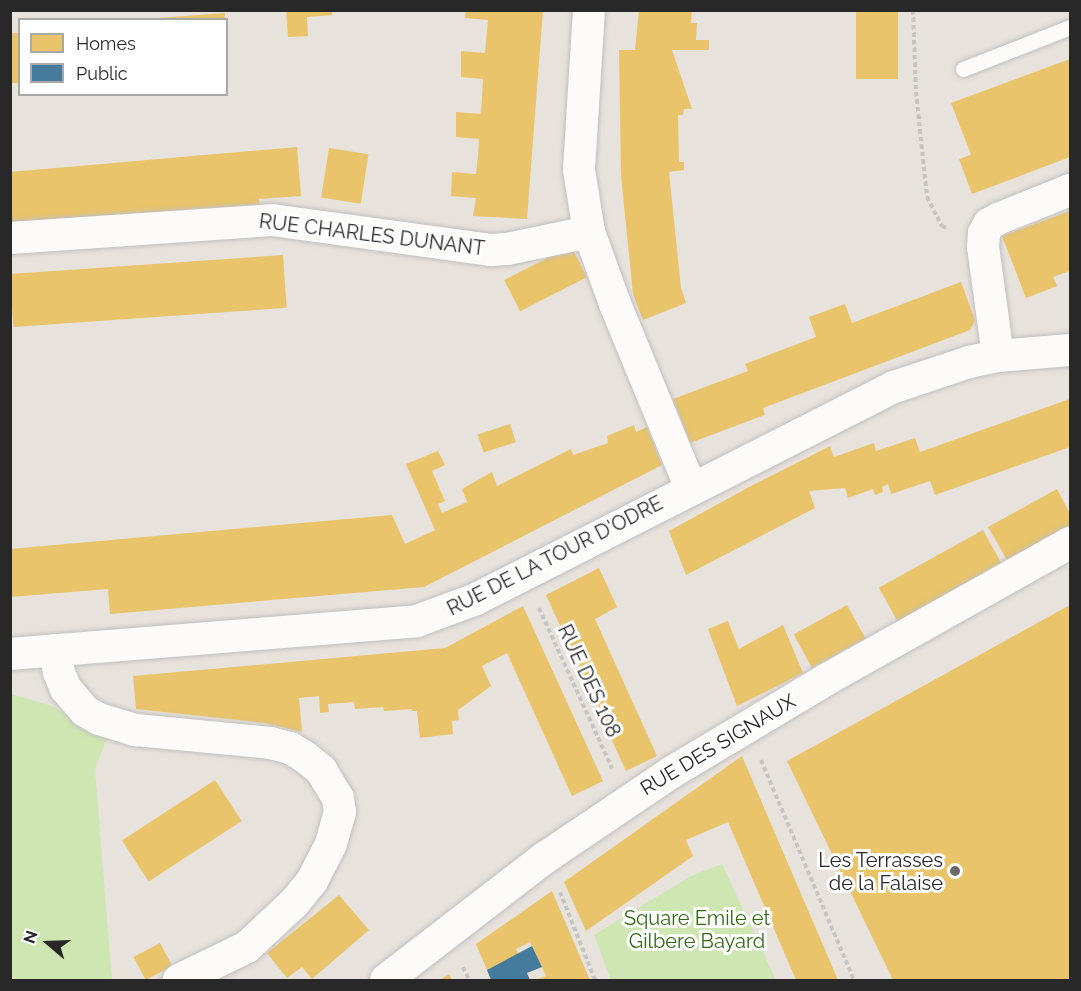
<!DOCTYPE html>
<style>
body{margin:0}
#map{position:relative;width:1081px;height:991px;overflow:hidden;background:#e8e2dc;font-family:Raleway,sans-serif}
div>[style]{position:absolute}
.green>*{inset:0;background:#cee6b1}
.homes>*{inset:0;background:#e9c46a;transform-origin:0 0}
.public>*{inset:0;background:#457b9d}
.path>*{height:4px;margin-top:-2px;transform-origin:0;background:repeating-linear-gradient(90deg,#c6c5c4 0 4.5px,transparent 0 7.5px)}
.roads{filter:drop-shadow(0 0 2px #c0bfbf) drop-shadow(0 0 2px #c0bfbf)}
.service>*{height:15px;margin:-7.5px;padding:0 7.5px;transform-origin:7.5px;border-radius:7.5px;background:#fcfbfa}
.minor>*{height:32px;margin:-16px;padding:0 16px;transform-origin:16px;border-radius:16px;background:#fcfbfa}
.dots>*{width:16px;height:16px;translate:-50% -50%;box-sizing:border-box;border:3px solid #fff;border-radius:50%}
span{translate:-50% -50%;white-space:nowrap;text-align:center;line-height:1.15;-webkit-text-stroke:6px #fff;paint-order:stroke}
.street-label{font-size:20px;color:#282828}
.poi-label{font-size:20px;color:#282828}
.right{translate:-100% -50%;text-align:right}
.park-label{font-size:20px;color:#306b12}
.frame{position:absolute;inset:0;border:12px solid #282828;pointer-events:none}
.legend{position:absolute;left:18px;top:18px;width:210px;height:78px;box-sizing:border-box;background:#fff;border:2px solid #a9a9a9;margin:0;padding:8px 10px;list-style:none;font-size:18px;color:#282828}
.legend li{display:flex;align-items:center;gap:12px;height:30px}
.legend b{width:30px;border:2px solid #a9a9a9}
.north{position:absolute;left:18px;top:913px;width:60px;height:60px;-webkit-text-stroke:4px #fff;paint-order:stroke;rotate:289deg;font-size:16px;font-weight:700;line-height:24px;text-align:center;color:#282828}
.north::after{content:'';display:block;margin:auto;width:21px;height:27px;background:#282828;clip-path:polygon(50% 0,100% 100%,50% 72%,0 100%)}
</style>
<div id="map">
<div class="green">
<i style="clip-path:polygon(11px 694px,52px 706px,106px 740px,95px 770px,112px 980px,11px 980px)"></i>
<i style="clip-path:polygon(722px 864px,776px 980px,611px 980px,594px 935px,691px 876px)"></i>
</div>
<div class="homes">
<i style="clip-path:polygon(286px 10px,332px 10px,332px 15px,307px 17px,308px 36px,288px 37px)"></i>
<i style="clip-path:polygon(466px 10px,543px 10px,527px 219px,473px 216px,476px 198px,451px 196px,452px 172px,476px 174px,478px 156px,479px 139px,456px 137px,456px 112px,481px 114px,483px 79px,461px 77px,461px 51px,485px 53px,488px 20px,465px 18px)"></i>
<i style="clip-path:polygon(639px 10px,692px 10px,691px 23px,697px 23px,696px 40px,709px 40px,709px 50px,672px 50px,692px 109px,684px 109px,683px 115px,678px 115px,679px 162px,684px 162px,684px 170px,669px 172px,681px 288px,686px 303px,643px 320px,633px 294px,621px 176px,619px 50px,635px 50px)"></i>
<i style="left:856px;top:10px;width:42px;height:69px"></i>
<i style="clip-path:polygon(225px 13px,225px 20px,158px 20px,158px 18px)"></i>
<i style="left:10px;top:33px;width:10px;height:50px"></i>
<i style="clip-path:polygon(1070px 59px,1070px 157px,972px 194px,959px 159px,971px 155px,951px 103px)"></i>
<i style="clip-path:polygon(297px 147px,301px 196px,259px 199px,260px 204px,10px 224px,10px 172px)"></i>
<i style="left:329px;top:148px;width:40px;height:50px;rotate:9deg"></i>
<i style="clip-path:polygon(1070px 211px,1070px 271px,1053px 277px,1057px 286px,1026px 298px,1002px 236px)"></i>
<i style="left:571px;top:246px;width:35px;height:75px;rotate:63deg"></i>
<i style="left:283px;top:255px;width:53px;height:274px;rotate:86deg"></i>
<i style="clip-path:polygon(961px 282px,975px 320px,970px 330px,763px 408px,765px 415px,690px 443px,673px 399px,748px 371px,745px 364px,816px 337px,809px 317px,845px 304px,852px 323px)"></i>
<i style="clip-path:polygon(1070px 399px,1070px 447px,935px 495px,930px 481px,891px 494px,888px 484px,882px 487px,883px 492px,875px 495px,873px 489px,848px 498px,845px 488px,809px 491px,815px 508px,686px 575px,669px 531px,749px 487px,830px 446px,834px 457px,874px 443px,876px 451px,915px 438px,920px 452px)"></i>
<i style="left:510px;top:424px;width:19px;height:34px;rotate:72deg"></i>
<i style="clip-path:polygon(634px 425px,636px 432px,647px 427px,662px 465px,424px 587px,110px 614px,108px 589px,10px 597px,10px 549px,392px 515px,405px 544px,435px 530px,406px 464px,438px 451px,445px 465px,432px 471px,445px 501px,438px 504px,442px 513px,467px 502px,462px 489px,492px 472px,497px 486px,571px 449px,573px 455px,608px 443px,607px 436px)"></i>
<i style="clip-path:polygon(1057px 489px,1070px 514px,1070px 525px,1007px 560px,988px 527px)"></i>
<i style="left:983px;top:530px;width:38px;height:119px;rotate:61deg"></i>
<i style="clip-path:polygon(599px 568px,617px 607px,595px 619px,657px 756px,626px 771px,546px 595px)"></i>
<i style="left:847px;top:605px;width:38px;height:61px;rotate:61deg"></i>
<i style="clip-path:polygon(1070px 605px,1070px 980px,893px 980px,787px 761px)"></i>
<i style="clip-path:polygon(523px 606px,603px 781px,572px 796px,507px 653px,482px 666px,491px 686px,458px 710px,459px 720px,452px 721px,453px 734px,420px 738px,417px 711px,412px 711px,412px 709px,384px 711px,383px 707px,355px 709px,354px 702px,328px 704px,329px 712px,320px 713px,319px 696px,299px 698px,302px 732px,265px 723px,136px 709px,133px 676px,445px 648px)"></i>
<i style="clip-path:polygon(728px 621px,739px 649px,783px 625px,803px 673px,737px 706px,708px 629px)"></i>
<i style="clip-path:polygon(742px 756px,771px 824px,838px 980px,796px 980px,728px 822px,686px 840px,693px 856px,586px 931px,564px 882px)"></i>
<i style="left:215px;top:780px;width:49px;height:111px;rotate:57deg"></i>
<i style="clip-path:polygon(552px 891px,590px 980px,535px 980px,546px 976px,530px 942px,516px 949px,519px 954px,487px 970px,476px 944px)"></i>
<i style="clip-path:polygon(339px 895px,369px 930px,312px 979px,302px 967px,287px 978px,267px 953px)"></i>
<i style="left:160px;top:943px;width:26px;height:30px;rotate:62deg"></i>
<i style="clip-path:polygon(449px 974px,452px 980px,440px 980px)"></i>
</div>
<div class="public">
<i style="clip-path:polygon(532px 946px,542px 967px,527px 973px,530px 980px,491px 980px,487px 970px)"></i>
</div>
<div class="path">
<i style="left:913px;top:10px;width:82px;rotate:87.9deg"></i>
<i style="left:916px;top:92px;width:106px;rotate:84deg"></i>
<i style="left:927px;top:197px;width:33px;rotate:63deg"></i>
<i style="left:942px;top:226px;width:7px;rotate:27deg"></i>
<i style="left:539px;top:608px;width:176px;rotate:65.5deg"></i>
<i style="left:761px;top:760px;width:239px;rotate:67.1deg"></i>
<i style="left:560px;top:892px;width:95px;rotate:68.3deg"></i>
<i style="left:463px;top:967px;width:14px;rotate:65deg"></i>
</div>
<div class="roads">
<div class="service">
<i style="left:963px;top:69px;width:115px;rotate:-21.4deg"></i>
</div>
<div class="minor">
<i style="left:589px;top:10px;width:160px;rotate:93.6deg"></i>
<i style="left:579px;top:170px;width:63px;rotate:80.8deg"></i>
<i style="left:589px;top:232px;width:77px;rotate:70.1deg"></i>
<i style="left:615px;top:304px;width:199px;rotate:67.6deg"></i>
<i style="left:10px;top:238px;width:263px;rotate:-3.9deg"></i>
<i style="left:272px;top:220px;width:222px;rotate:7.8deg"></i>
<i style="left:492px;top:250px;width:15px;rotate:-4deg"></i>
<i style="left:507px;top:249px;width:84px;rotate:-11.7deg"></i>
<i style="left:998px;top:356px;width:110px;rotate:-97.8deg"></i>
<i style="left:983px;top:247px;width:14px;rotate:-86deg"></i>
<i style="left:984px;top:233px;width:10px;rotate:-61deg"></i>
<i style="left:989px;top:224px;width:13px;rotate:-29deg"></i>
<i style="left:1000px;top:218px;width:75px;rotate:-21.8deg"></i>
<i style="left:55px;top:650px;width:22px;rotate:80deg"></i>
<i style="left:59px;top:672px;width:18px;rotate:68deg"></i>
<i style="left:66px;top:689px;width:29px;rotate:49deg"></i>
<i style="left:85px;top:711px;width:16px;rotate:30deg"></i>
<i style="left:99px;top:719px;width:39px;rotate:17deg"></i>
<i style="left:136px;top:730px;width:135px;rotate:5.5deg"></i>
<i style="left:270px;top:743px;width:21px;rotate:14deg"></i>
<i style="left:290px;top:748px;width:17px;rotate:31deg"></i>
<i style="left:305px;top:757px;width:21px;rotate:39deg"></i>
<i style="left:321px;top:770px;width:33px;rotate:59deg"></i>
<i style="left:338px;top:798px;width:14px;rotate:82deg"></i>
<i style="left:340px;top:812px;width:33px;rotate:106deg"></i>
<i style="left:331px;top:844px;width:42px;rotate:117.2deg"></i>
<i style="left:312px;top:881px;width:27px;rotate:129deg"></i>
<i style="left:295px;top:902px;width:66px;rotate:136.8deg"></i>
<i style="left:247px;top:947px;width:76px;rotate:154.1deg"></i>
<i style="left:10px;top:654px;width:408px;rotate:-4.6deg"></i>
<i style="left:417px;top:621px;width:63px;rotate:-20.4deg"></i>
<i style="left:476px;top:599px;width:469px;rotate:-26.9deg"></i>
<i style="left:894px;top:387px;width:79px;rotate:-18.4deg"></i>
<i style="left:969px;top:362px;width:30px;rotate:-12deg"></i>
<i style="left:998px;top:356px;width:72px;rotate:-4.8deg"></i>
<i style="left:386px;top:980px;width:202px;rotate:-37.6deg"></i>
<i style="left:546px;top:857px;width:152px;rotate:-34deg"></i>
<i style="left:672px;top:772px;width:183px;rotate:-30.9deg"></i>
<i style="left:829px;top:678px;width:276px;rotate:-29.3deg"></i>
</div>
</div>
<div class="dots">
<i style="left:955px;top:871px;background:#6b6967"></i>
</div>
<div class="street-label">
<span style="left:372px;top:235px;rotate:7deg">RUE CHARLES DUNANT</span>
<span style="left:555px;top:556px;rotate:-27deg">RUE DE LA TOUR D'ODRE</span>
<span style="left:589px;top:681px;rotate:65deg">RUE DES 108</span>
<span style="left:718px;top:745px;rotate:-31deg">RUE DES SIGNAUX</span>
</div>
<div class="poi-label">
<span class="right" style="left:943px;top:872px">Les Terrasses<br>de la Falaise</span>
</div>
<div class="park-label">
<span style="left:697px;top:930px">Square Emile et<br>Gilbere Bayard</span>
</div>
<div class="frame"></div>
<ul class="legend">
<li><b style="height:16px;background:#e9c46a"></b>Homes</li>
<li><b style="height:16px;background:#457b9d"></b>Public</li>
</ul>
<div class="north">N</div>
</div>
